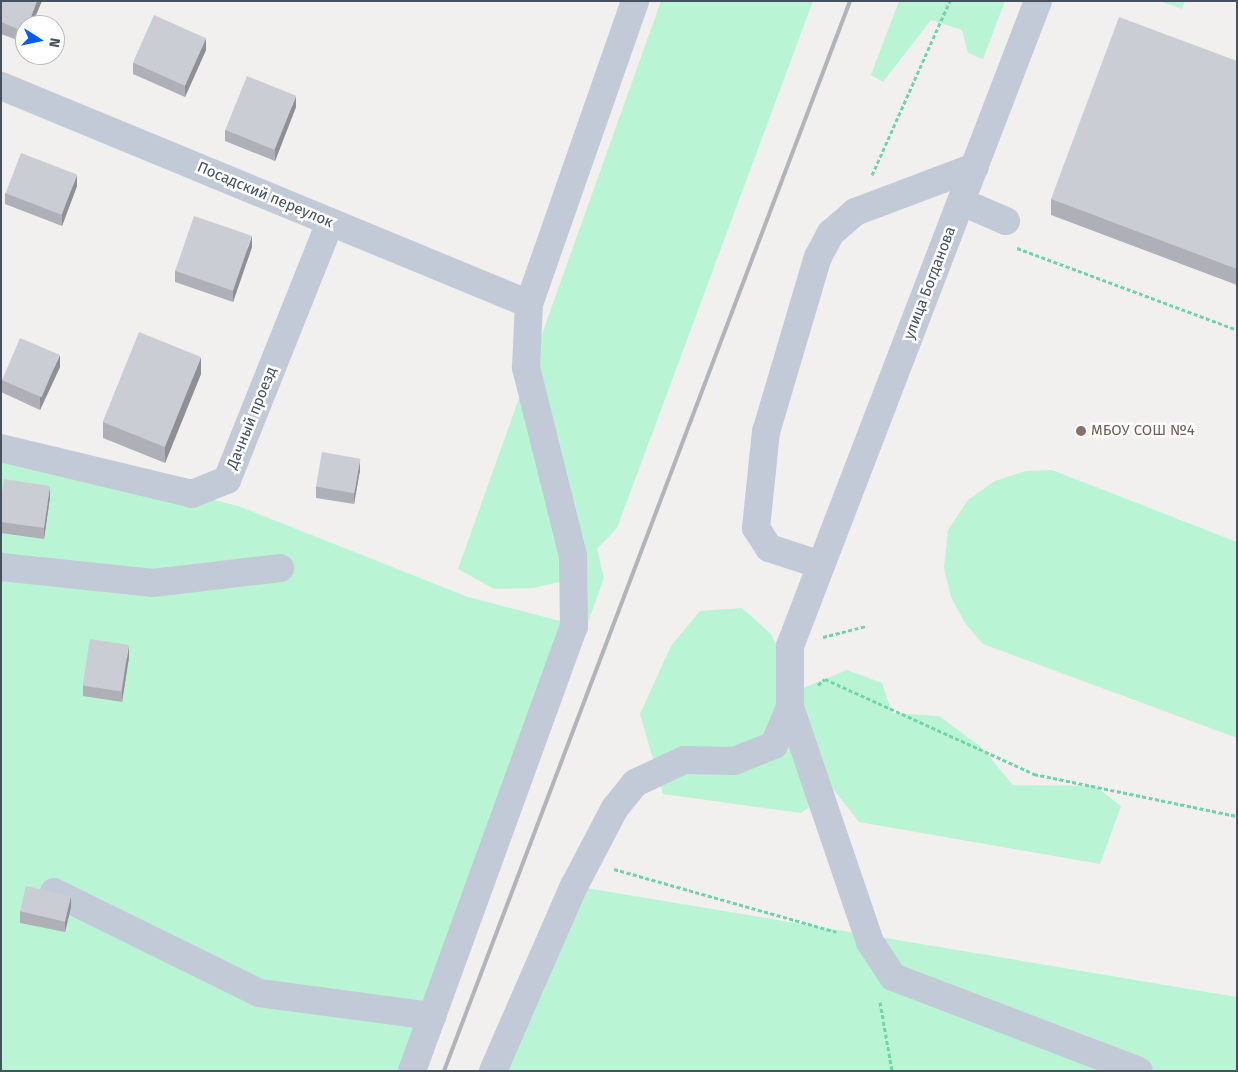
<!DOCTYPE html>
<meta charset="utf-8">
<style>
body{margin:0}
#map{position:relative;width:1238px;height:1072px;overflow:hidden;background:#f2efef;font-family:"Fira Sans",sans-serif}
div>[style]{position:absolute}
.green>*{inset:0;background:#b9f4d4}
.path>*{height:3px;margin-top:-1.5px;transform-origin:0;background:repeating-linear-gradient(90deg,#6ed5aa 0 4px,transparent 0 6.5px)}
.minor>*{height:28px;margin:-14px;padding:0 14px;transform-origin:14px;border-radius:14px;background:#c1cad6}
.rail>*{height:4px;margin:-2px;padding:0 2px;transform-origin:2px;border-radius:2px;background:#b1b4ba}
.wall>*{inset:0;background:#afb0b7}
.shaded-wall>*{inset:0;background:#8e9095}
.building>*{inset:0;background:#cbcdd5;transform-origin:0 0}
.dots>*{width:14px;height:14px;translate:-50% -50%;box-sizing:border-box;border:2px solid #fff;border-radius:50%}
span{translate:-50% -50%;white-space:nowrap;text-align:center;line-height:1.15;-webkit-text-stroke:5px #fff;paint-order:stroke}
.street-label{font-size:15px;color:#45515f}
.education-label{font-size:15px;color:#785e54}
.left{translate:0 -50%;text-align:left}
.frame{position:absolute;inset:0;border:2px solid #45515f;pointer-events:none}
.north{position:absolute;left:15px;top:15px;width:50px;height:50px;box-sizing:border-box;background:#fff;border:1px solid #b5b9bf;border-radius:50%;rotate:100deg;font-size:14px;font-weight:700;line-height:20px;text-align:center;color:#45515f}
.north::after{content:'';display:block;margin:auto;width:18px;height:22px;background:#075cf4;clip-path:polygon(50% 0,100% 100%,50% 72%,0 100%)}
</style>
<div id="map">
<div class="green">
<i style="clip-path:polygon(661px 1px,813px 1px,617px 528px,597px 549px,604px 578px,588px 622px,576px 622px,564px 581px,533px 588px,494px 589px,458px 569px)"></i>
<i style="clip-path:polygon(899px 1px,1005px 1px,983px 59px,968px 53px,962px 30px,931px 20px,883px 82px,871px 75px)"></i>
<i style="clip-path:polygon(1160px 1px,1185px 1px,1182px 9px)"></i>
<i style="clip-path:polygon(1px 448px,238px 506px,468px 597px,564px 622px,398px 1071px,1px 1071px)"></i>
<i style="clip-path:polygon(1052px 470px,1237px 542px,1237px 738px,983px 644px,965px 623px,951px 597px,944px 568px,948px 530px,968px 500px,995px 481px,1026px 471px)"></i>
<i style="clip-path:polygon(742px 608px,771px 634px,798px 690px,847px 670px,882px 683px,892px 713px,939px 716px,981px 747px,1013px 785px,1095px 786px,1121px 806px,1100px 864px,859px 822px,833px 789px,801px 813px,663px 794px,640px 714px,671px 646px,700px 611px)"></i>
<i style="clip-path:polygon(574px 886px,1237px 997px,1237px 1071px,493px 1071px)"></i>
</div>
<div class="path">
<i style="left:872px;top:175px;width:191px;rotate:-65.9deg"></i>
<i style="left:1017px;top:248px;width:235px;rotate:20.4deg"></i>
<i style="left:823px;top:637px;width:44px;rotate:-14.3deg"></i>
<i style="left:818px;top:685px;width:9px;rotate:-41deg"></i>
<i style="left:825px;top:679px;width:230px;rotate:24.4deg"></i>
<i style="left:1034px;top:774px;width:207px;rotate:11.7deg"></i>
<i style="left:614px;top:869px;width:231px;rotate:15.8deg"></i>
<i style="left:880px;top:1002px;width:70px;rotate:80.1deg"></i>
</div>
<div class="minor">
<i style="left:1038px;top:1px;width:691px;rotate:111.03deg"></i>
<i style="left:790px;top:646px;width:61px;rotate:90deg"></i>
<i style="left:790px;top:707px;width:248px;rotate:71.2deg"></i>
<i style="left:870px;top:942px;width:42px;rotate:56.7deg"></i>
<i style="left:893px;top:977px;width:263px;rotate:20.9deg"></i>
<i style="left:1px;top:86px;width:571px;rotate:22.43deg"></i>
<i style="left:962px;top:202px;width:48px;rotate:23.4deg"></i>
<i style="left:1px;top:448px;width:196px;rotate:13.5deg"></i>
<i style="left:192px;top:494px;width:38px;rotate:-22deg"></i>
<i style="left:227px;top:480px;width:278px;rotate:-68.2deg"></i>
<i style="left:821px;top:565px;width:55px;rotate:-161.9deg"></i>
<i style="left:769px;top:548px;width:24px;rotate:-123deg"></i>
<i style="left:756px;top:528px;width:97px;rotate:-84.1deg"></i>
<i style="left:766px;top:432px;width:183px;rotate:-73.5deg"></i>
<i style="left:818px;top:257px;width:27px;rotate:-62deg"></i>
<i style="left:831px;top:233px;width:32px;rotate:-41deg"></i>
<i style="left:855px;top:212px;width:128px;rotate:-20.6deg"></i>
<i style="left:1px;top:567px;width:153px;rotate:6deg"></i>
<i style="left:153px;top:583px;width:128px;rotate:-6.7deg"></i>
<i style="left:54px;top:892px;width:229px;rotate:26.2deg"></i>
<i style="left:259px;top:993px;width:175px;rotate:7.6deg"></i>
<i style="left:412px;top:1071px;width:473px;rotate:-70deg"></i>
<i style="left:574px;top:627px;width:71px;rotate:-90.8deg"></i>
<i style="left:573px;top:556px;width:195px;rotate:-104deg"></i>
<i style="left:526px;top:367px;width:63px;rotate:-87.3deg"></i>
<i style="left:529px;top:304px;width:321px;rotate:-70.7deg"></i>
<i style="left:493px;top:1071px;width:202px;rotate:-66.4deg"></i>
<i style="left:574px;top:886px;width:88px;rotate:-62.3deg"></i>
<i style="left:615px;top:808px;width:32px;rotate:-51deg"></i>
<i style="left:635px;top:783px;width:54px;rotate:-25.1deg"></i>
<i style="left:684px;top:760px;width:50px;rotate:1.1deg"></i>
<i style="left:734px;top:761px;width:43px;rotate:-21.8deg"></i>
<i style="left:774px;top:745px;width:41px;rotate:-67.2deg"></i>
</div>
<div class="rail">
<i style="left:444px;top:1071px;width:1144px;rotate:-69.22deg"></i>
</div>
<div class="wall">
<i style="clip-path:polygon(1px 1px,42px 1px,25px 25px,25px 43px,1px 34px)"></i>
<i style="clip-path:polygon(206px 50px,185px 97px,133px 74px,133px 63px)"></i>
<i style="clip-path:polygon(1237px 61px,1237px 285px,1051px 215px,1051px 199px)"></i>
<i style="clip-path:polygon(296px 107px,275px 161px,225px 141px,225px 130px)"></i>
<i style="clip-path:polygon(77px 186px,62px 226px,5px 204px,5px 193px)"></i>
<i style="clip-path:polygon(252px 247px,233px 302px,175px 282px,175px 271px)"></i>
<i style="clip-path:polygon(60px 367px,40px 410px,1px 392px,1px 379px)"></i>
<i style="clip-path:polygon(201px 374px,165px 463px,103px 438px,103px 422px)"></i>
<i style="clip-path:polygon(360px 470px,354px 504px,316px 498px,316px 486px)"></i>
<i style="clip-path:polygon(50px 497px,44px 539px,1px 533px,1px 500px)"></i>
<i style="clip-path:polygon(129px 657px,122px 702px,83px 696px,83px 685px)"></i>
<i style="clip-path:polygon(71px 907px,65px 932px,20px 923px,20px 911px)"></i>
</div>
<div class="shaded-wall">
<i style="clip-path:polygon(37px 1px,42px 1px,32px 25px,28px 25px)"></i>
<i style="clip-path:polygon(206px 38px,206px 50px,185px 97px,185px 86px)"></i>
<i style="clip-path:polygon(296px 96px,296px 107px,275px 161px,275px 149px)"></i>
<i style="clip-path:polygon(77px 175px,77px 186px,62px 226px,62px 214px)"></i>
<i style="clip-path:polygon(252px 236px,252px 247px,233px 302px,233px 291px)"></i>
<i style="clip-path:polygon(60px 355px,60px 367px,40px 410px,40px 398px)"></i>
<i style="clip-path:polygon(201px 357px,201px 374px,165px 463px,165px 447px)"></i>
<i style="clip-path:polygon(360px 459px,360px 470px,354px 504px,354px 493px)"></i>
<i style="clip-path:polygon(50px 486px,50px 497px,44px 539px,44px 528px)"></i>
<i style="clip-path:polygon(129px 645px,129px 657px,122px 702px,122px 691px)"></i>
<i style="clip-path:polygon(71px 896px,71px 907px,65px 932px,65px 921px)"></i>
</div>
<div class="building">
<i style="clip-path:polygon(1px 1px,37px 1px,28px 25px,25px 25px,25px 32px,1px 22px)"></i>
<i style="left:154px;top:15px;width:57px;height:52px;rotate:24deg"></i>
<i style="clip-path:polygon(1119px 17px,1237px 61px,1237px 269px,1051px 199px)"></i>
<i style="left:247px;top:76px;width:53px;height:58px;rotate:22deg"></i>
<i style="left:21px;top:153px;width:60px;height:43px;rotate:21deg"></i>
<i style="left:194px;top:216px;width:61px;height:58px;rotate:19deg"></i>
<i style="left:139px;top:332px;width:67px;height:97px;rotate:22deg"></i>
<i style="left:20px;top:338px;width:43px;height:46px;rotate:23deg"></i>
<i style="left:322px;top:452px;width:39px;height:35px;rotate:10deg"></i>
<i style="clip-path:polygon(4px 479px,50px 486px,44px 528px,1px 522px,1px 500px)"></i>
<i style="left:90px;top:639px;width:39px;height:47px;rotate:9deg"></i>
<i style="left:26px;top:886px;width:46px;height:26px;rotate:13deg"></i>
</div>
<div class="dots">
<i style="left:1081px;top:431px;background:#8d6e63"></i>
</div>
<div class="street-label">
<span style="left:265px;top:195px;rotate:23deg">Посадский переулок</span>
<span style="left:930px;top:283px;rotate:-69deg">улица Богданова</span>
<span style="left:252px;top:418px;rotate:-68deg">Дачный проезд</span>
</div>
<div class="education-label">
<span class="left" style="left:1091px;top:431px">МБОУ СОШ №4</span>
</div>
<div class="frame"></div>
<div class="north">N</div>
</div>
